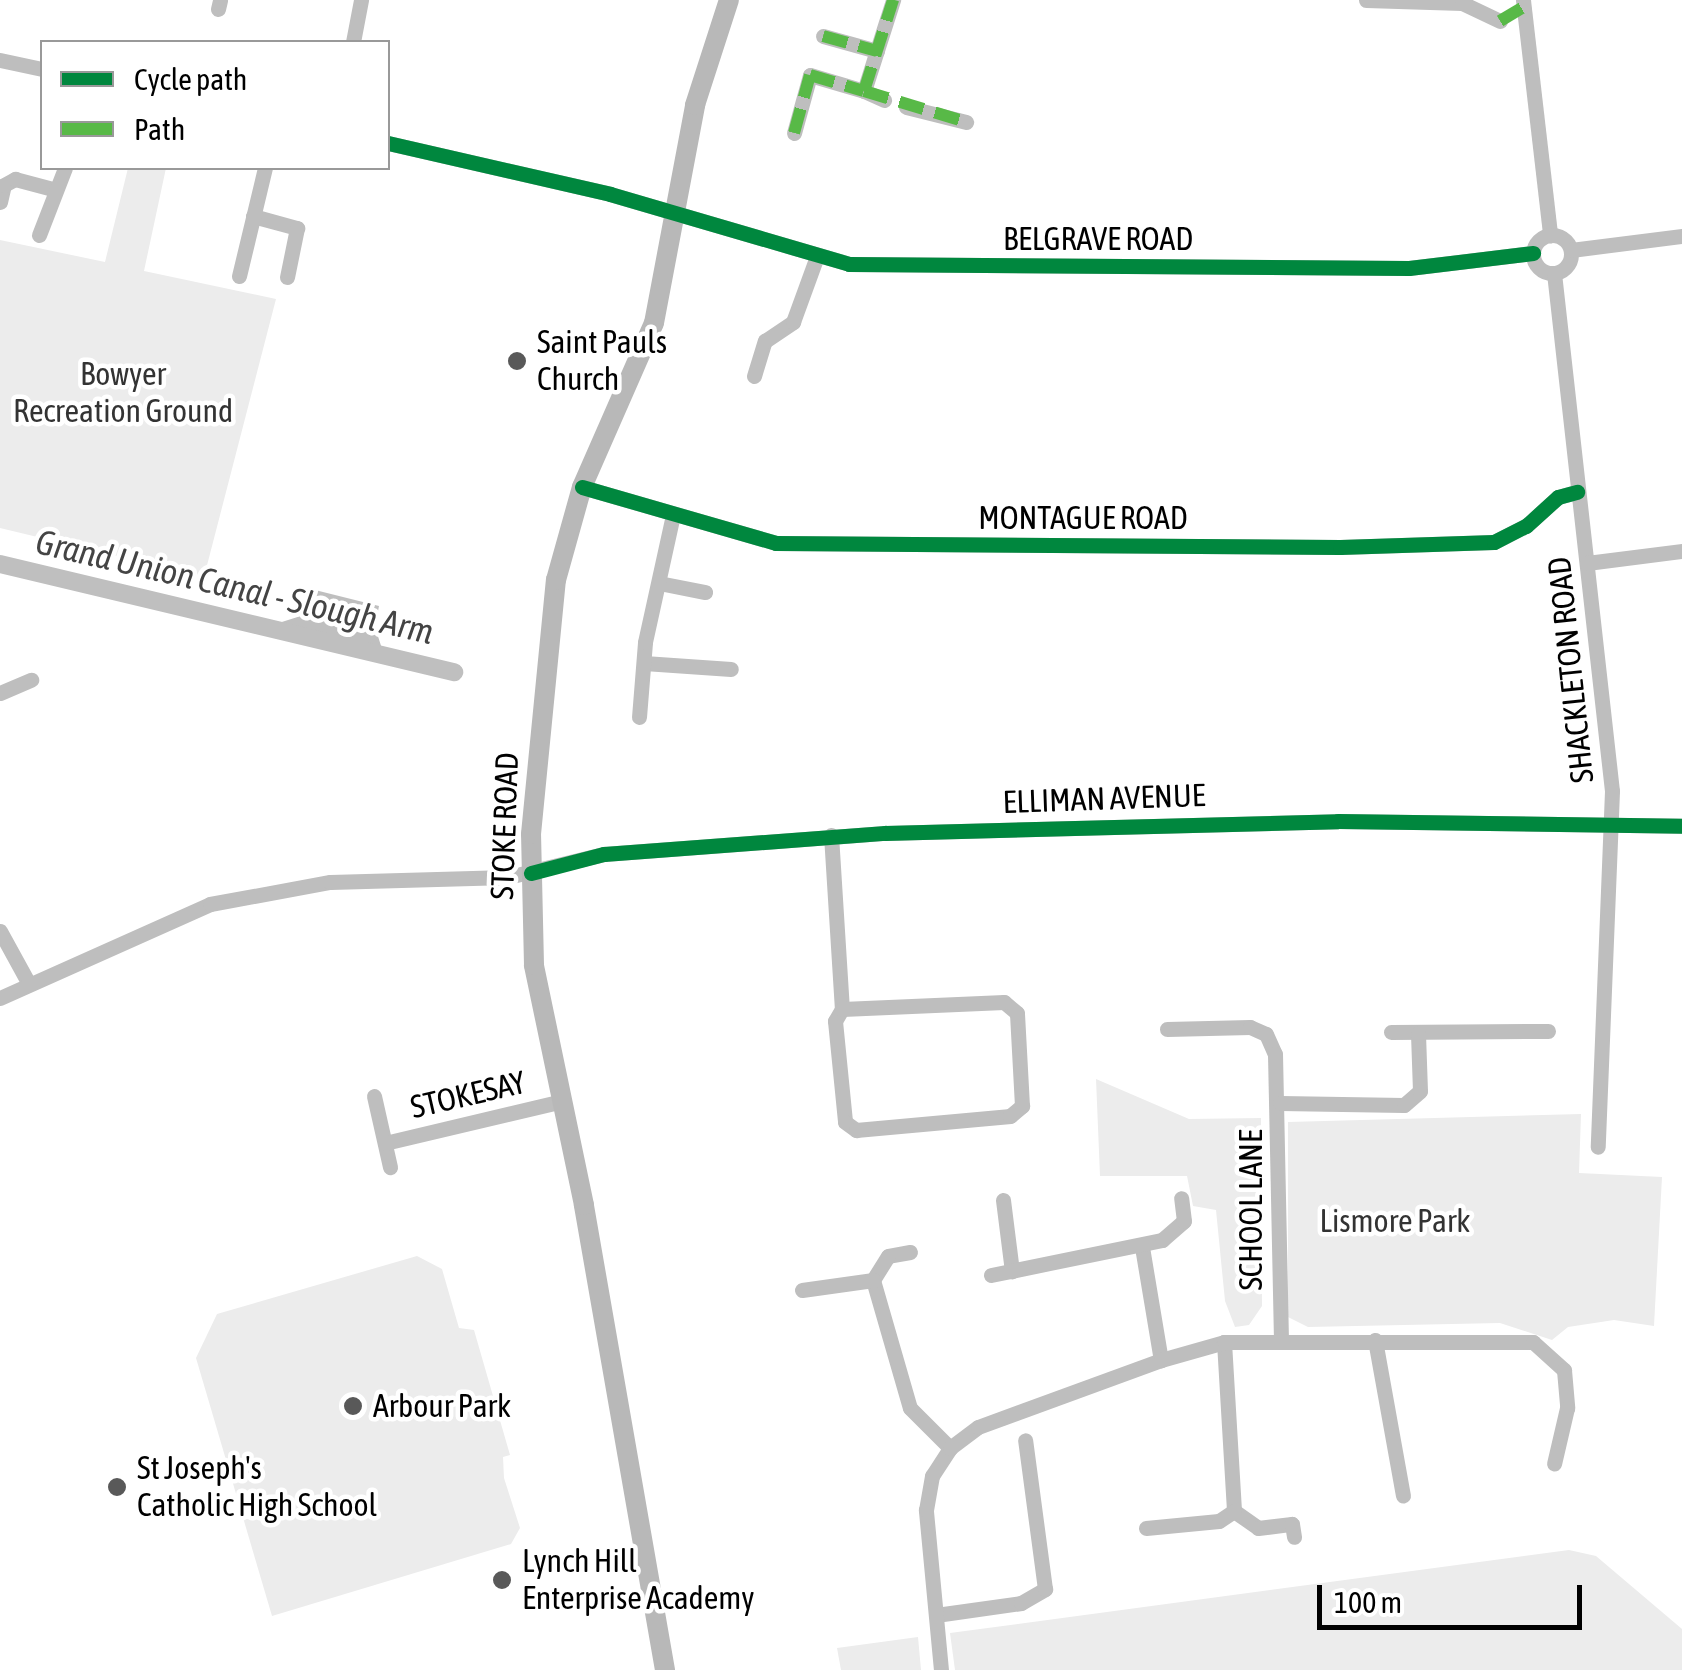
<!DOCTYPE html>
<style>
body{margin:0}
#map{position:relative;width:1682px;height:1670px;overflow:hidden;background:#fff;font-family:"Asap Condensed",sans-serif}
div>[style]{position:absolute}
.green>*{inset:0;background:#ececec}
.water>*{inset:0;background:#bfbfbf}
.canal>*{height:18px;margin:-9px;padding:0 9px;transform-origin:9px;border-radius:9px;background:#bfbfbf}
.minor>*{height:15px;margin:-7.5px;padding:0 7.5px;transform-origin:7.5px;border-radius:7.5px;background:#bebebe}
.minor>.ring{margin:-7.5px;padding:0;box-sizing:content-box;background:none;border:15px solid #bebebe;border-radius:50%}
.secondary>*{height:20px;margin:-10px;padding:0 10px;transform-origin:10px;border-radius:10px;background:#b8b8b8}
.quiet>*{height:12px;margin-top:-6px;transform-origin:0;background:repeating-linear-gradient(90deg,#58b947 0 25px,transparent 0 37px)}
.cycleway>*{height:15px;margin:-7.5px;padding:0 7.5px;transform-origin:7.5px;border-radius:7.5px;background:#00873e}
.dots>*{width:28px;height:28px;translate:-50% -50%;box-sizing:border-box;border:5px solid #fff;border-radius:50%}
span{translate:-50% -50%;white-space:nowrap;text-align:center;line-height:1.15;-webkit-text-stroke:9px #fff;paint-order:stroke}
.street-label{font-size:32px;color:#000}
.poi-label{font-size:32px;color:#000}
.left{translate:0 -50%;text-align:left}
.park-label{font-size:32px;color:#333}
.water-label{font-size:35px;color:#444;font-style:italic}
.legend{position:absolute;left:40px;top:40px;width:350px;height:130px;box-sizing:border-box;background:#fff;border:2px solid #999;margin:0;padding:12px 18px;list-style:none;font-size:30px;color:#000}
.legend li{display:flex;align-items:center;gap:20px;height:50px}
.legend b{width:50px;border:2px solid #999}
.scale{position:absolute;left:1317px;top:1585px;width:265px;height:45px;box-sizing:border-box;border:5px solid #000;border-top:0;padding-left:12px;font-size:30px;line-height:35px;white-space:nowrap;color:#000;-webkit-text-stroke:8px #fff;paint-order:stroke}
</style>
<div id="map">
<div class="green">
<i style="clip-path:polygon(128px 168px,166px 168px,144px 271px,276px 299px,204px 577px,0 528px,0 240px,105px 262px)"></i>
<i style="clip-path:polygon(1096px 1079px,1189px 1119px,1261px 1118px,1262px 1306px,1249px 1325px,1235px 1327px,1225px 1301px,1216px 1210px,1193px 1206px,1187px 1176px,1100px 1176px)"></i>
<i style="clip-path:polygon(1581px 1114px,1579px 1173px,1662px 1177px,1654px 1326px,1614px 1320px,1568px 1327px,1552px 1340px,1500px 1323px,1308px 1327px,1288px 1317px,1288px 1122px)"></i>
<i style="clip-path:polygon(417px 1256px,442px 1269px,459px 1328px,474px 1330px,510px 1455px,503px 1457px,504px 1478px,520px 1528px,511px 1544px,272px 1616px,196px 1358px,217px 1314px)"></i>
<i style="clip-path:polygon(1569px 1550px,1596px 1556px,1682px 1629px,1682px 1670px,955px 1670px,950px 1633px)"></i>
<i style="clip-path:polygon(918px 1637px,921px 1670px,841px 1670px,837px 1648px)"></i>
</div>
<div class="water">
<i style="clip-path:polygon(315px 590px,379px 606px,375px 627px,384px 655px,266px 627px,307px 614px)"></i>
</div>
<div class="canal">
<i style="left:0;top:564px;width:467px;rotate:13.4deg"></i>
</div>
<div class="minor">
<i style="left:1366px;top:0;width:96px;rotate:1.8deg"></i>
<i style="left:1462px;top:3px;width:42px;rotate:25.3deg"></i>
<i style="left:1523px;top:0;width:237px;rotate:83.4deg"></i>
<i style="left:218px;top:9px;width:9px;rotate:-77deg"></i>
<i style="left:823px;top:36px;width:56px;rotate:15.5deg"></i>
<i style="left:353px;top:42px;width:43px;rotate:-79.2deg"></i>
<i style="left:0;top:60px;width:43px;rotate:12.1deg"></i>
<i style="left:864px;top:91px;width:22px;rotate:24deg"></i>
<i style="left:906px;top:107px;width:62px;rotate:14deg"></i>
<i style="left:794px;top:133px;width:60px;rotate:-74.6deg"></i>
<i style="left:810px;top:75px;width:56px;rotate:16.5deg"></i>
<i style="left:864px;top:91px;width:96px;rotate:-72.3deg"></i>
<i style="left:388px;top:143px;width:228px;rotate:12.9deg"></i>
<i style="left:610px;top:194px;width:249px;rotate:16.3deg"></i>
<i style="left:849px;top:264px;width:560px;rotate:0.41deg"></i>
<i style="left:1409px;top:268px;width:125px;rotate:-6.9deg"></i>
<i style="left:0;top:202px;width:17px;rotate:-77deg"></i>
<i style="left:4px;top:185px;width:13px;rotate:-29deg"></i>
<i style="left:15px;top:179px;width:38px;rotate:15deg"></i>
<i style="left:253px;top:216px;width:46px;rotate:15.3deg"></i>
<i style="left:297px;top:228px;width:50px;rotate:101.5deg"></i>
<i style="left:39px;top:235px;width:72px;rotate:-68.8deg"></i>
<i class="ring" style="left:1533px;top:235px;width:23px;height:23px"></i>
<i style="left:1571px;top:250px;width:112px;rotate:-7.2deg"></i>
<i style="left:1554px;top:273px;width:521px;rotate:83.61deg"></i>
<i style="left:1612px;top:791px;width:356px;rotate:92.3deg"></i>
<i style="left:239px;top:276px;width:111px;rotate:-76.5deg"></i>
<i style="left:754px;top:376px;width:37px;rotate:-73deg"></i>
<i style="left:765px;top:341px;width:34px;rotate:-34deg"></i>
<i style="left:793px;top:322px;width:70px;rotate:-70deg"></i>
<i style="left:582px;top:487px;width:202px;rotate:16.1deg"></i>
<i style="left:776px;top:543px;width:564px;rotate:0.41deg"></i>
<i style="left:1340px;top:547px;width:154px;rotate:-1.9deg"></i>
<i style="left:1494px;top:542px;width:36px;rotate:-27deg"></i>
<i style="left:1526px;top:526px;width:43px;rotate:-42.2deg"></i>
<i style="left:1558px;top:497px;width:20px;rotate:-15deg"></i>
<i style="left:1587px;top:563px;width:96px;rotate:-7.2deg"></i>
<i style="left:659px;top:583px;width:47px;rotate:11.1deg"></i>
<i style="left:644px;top:663px;width:87px;rotate:3.9deg"></i>
<i style="left:0;top:693px;width:34px;rotate:-23deg"></i>
<i style="left:639px;top:717px;width:75px;rotate:-85.4deg"></i>
<i style="left:645px;top:642px;width:130px;rotate:-77.6deg"></i>
<i style="left:831px;top:835px;width:174px;rotate:86.4deg"></i>
<i style="left:842px;top:1009px;width:14px;rotate:120deg"></i>
<i style="left:835px;top:1021px;width:101px;rotate:84.3deg"></i>
<i style="left:845px;top:1122px;width:14px;rotate:36deg"></i>
<i style="left:856px;top:1130px;width:155px;rotate:-5.2deg"></i>
<i style="left:1010px;top:1116px;width:16px;rotate:-40deg"></i>
<i style="left:1022px;top:1106px;width:93px;rotate:-93.1deg"></i>
<i style="left:1017px;top:1013px;width:17px;rotate:-140deg"></i>
<i style="left:1004px;top:1002px;width:162px;rotate:177.5deg"></i>
<i style="left:0;top:931px;width:60px;rotate:61.3deg"></i>
<i style="left:0;top:998px;width:230px;rotate:-24.1deg"></i>
<i style="left:210px;top:904px;width:122px;rotate:-10.4deg"></i>
<i style="left:330px;top:882px;width:178px;rotate:-1.6deg"></i>
<i style="left:508px;top:877px;width:99px;rotate:-13.5deg"></i>
<i style="left:604px;top:854px;width:282px;rotate:-4.3deg"></i>
<i style="left:885px;top:833px;width:453px;rotate:-1.5deg"></i>
<i style="left:1338px;top:821px;width:344px;rotate:0.8deg"></i>
<i style="left:1167px;top:1029px;width:83px;rotate:-1.4deg"></i>
<i style="left:1250px;top:1027px;width:17px;rotate:24deg"></i>
<i style="left:1266px;top:1034px;width:22px;rotate:66deg"></i>
<i style="left:1275px;top:1054px;width:285px;rotate:88.8deg"></i>
<i style="left:1391px;top:1032px;width:157px;rotate:-0.4deg"></i>
<i style="left:374px;top:1096px;width:73px;rotate:77.3deg"></i>
<i style="left:1280px;top:1103px;width:124px;rotate:0.9deg"></i>
<i style="left:1404px;top:1105px;width:21px;rotate:-41deg"></i>
<i style="left:1420px;top:1091px;width:58px;rotate:-92deg"></i>
<i style="left:385px;top:1143px;width:183px;rotate:-13.3deg"></i>
<i style="left:1003px;top:1200px;width:72px;rotate:82.8deg"></i>
<i style="left:1142px;top:1247px;width:115px;rotate:80.5deg"></i>
<i style="left:910px;top:1252px;width:22px;rotate:170deg"></i>
<i style="left:888px;top:1256px;width:28px;rotate:122deg"></i>
<i style="left:873px;top:1280px;width:133px;rotate:73.9deg"></i>
<i style="left:910px;top:1408px;width:57px;rotate:45deg"></i>
<i style="left:991px;top:1275px;width:175px;rotate:-11.6deg"></i>
<i style="left:1162px;top:1240px;width:29px;rotate:-41deg"></i>
<i style="left:1184px;top:1221px;width:23px;rotate:-97deg"></i>
<i style="left:802px;top:1290px;width:72px;rotate:-8deg"></i>
<i style="left:1375px;top:1340px;width:158px;rotate:79.8deg"></i>
<i style="left:1224px;top:1342px;width:169px;rotate:86.6deg"></i>
<i style="left:1234px;top:1511px;width:29px;rotate:35deg"></i>
<i style="left:1258px;top:1528px;width:34px;rotate:-7deg"></i>
<i style="left:1292px;top:1524px;width:13px;rotate:81deg"></i>
<i style="left:1146px;top:1528px;width:73px;rotate:-5.5deg"></i>
<i style="left:1219px;top:1521px;width:18px;rotate:-34deg"></i>
<i style="left:936px;top:1615px;width:86px;rotate:-8deg"></i>
<i style="left:1021px;top:1603px;width:28px;rotate:-30deg"></i>
<i style="left:1045px;top:1589px;width:150px;rotate:-97.6deg"></i>
<i style="left:941px;top:1670px;width:161px;rotate:-95.4deg"></i>
<i style="left:926px;top:1510px;width:35px;rotate:-80deg"></i>
<i style="left:932px;top:1476px;width:33px;rotate:-57deg"></i>
<i style="left:950px;top:1448px;width:35px;rotate:-37deg"></i>
<i style="left:978px;top:1427px;width:195px;rotate:-20.1deg"></i>
<i style="left:1161px;top:1360px;width:66px;rotate:-15.9deg"></i>
<i style="left:1224px;top:1342px;width:309px"></i>
<i style="left:1533px;top:1342px;width:42px;rotate:42.1deg"></i>
<i style="left:1564px;top:1370px;width:38px;rotate:85deg"></i>
<i style="left:1567px;top:1408px;width:57px;rotate:103.1deg"></i>
</div>
<div class="secondary">
<i style="left:665px;top:1670px;width:472px;rotate:-99.9deg"></i>
<i style="left:584px;top:1205px;width:245px;rotate:-101.8deg"></i>
<i style="left:534px;top:965px;width:131px;rotate:-91.3deg"></i>
<i style="left:531px;top:834px;width:255px;rotate:-84.4deg"></i>
<i style="left:556px;top:580px;width:97px;rotate:-74.4deg"></i>
<i style="left:582px;top:487px;width:179px;rotate:-66.3deg"></i>
<i style="left:654px;top:323px;width:222px;rotate:-79.3deg"></i>
<i style="left:695px;top:105px;width:110px;rotate:-72.1deg"></i>
</div>
<div class="quiet">
<i style="left:1500px;top:21px;width:27px;rotate:-31deg"></i>
<i style="left:823px;top:36px;width:56px;rotate:15.5deg"></i>
<i style="left:864px;top:91px;width:107px;rotate:16.9deg"></i>
<i style="left:794px;top:133px;width:60px;rotate:-74.6deg"></i>
<i style="left:810px;top:75px;width:56px;rotate:16.5deg"></i>
<i style="left:864px;top:91px;width:96px;rotate:-72.3deg"></i>
</div>
<div class="cycleway">
<i style="left:388px;top:143px;width:228px;rotate:12.9deg"></i>
<i style="left:610px;top:194px;width:249px;rotate:16.3deg"></i>
<i style="left:849px;top:264px;width:560px;rotate:0.41deg"></i>
<i style="left:1409px;top:268px;width:125px;rotate:-6.9deg"></i>
<i style="left:582px;top:487px;width:202px;rotate:16.1deg"></i>
<i style="left:776px;top:543px;width:564px;rotate:0.41deg"></i>
<i style="left:1340px;top:547px;width:154px;rotate:-1.9deg"></i>
<i style="left:1494px;top:542px;width:36px;rotate:-27deg"></i>
<i style="left:1526px;top:526px;width:43px;rotate:-42.2deg"></i>
<i style="left:1558px;top:497px;width:20px;rotate:-15deg"></i>
<i style="left:531px;top:873px;width:75px;rotate:-14.6deg"></i>
<i style="left:604px;top:854px;width:282px;rotate:-4.3deg"></i>
<i style="left:885px;top:833px;width:453px;rotate:-1.5deg"></i>
<i style="left:1338px;top:821px;width:344px;rotate:0.8deg"></i>
</div>
<div class="dots">
<i style="left:517px;top:361px;background:#595959"></i>
<i style="left:353px;top:1406px;background:#595959"></i>
<i style="left:117px;top:1487px;background:#595959"></i>
<i style="left:502px;top:1580px;background:#595959"></i>
</div>
<div class="street-label">
<span style="left:1098px;top:239px">BELGRAVE ROAD</span>
<span style="left:1083px;top:518px">MONTAGUE ROAD</span>
<span style="left:1571px;top:670px;rotate:-96deg">SHACKLETON ROAD</span>
<span style="left:1104px;top:799px;rotate:-2deg">ELLIMAN AVENUE</span>
<span style="left:505px;top:826px;rotate:-88deg">STOKE ROAD</span>
<span style="left:468px;top:1095px;rotate:-13deg">STOKESAY</span>
<span style="left:1251px;top:1210px;rotate:-90deg">SCHOOL LANE</span>
</div>
<div class="poi-label">
<span class="left" style="left:537px;top:361px">Saint Pauls<br>Church</span>
<span class="left" style="left:373px;top:1406px">Arbour Park</span>
<span class="left" style="left:137px;top:1487px">St Joseph's<br>Catholic High School</span>
<span class="left" style="left:522px;top:1580px">Lynch Hill<br>Enterprise Academy</span>
</div>
<div class="park-label">
<span style="left:123px;top:393px">Bowyer<br>Recreation Ground</span>
<span style="left:1395px;top:1221px">Lismore Park</span>
</div>
<div class="water-label">
<span style="left:235px;top:586px;rotate:13deg">Grand Union Canal - Slough Arm</span>
</div>
<ul class="legend">
<li><b style="height:12px;background:#00873e"></b>Cycle path</li>
<li><b style="height:12px;background:#58b947"></b>Path</li>
</ul>
<div class="scale">100 m</div>
</div>
